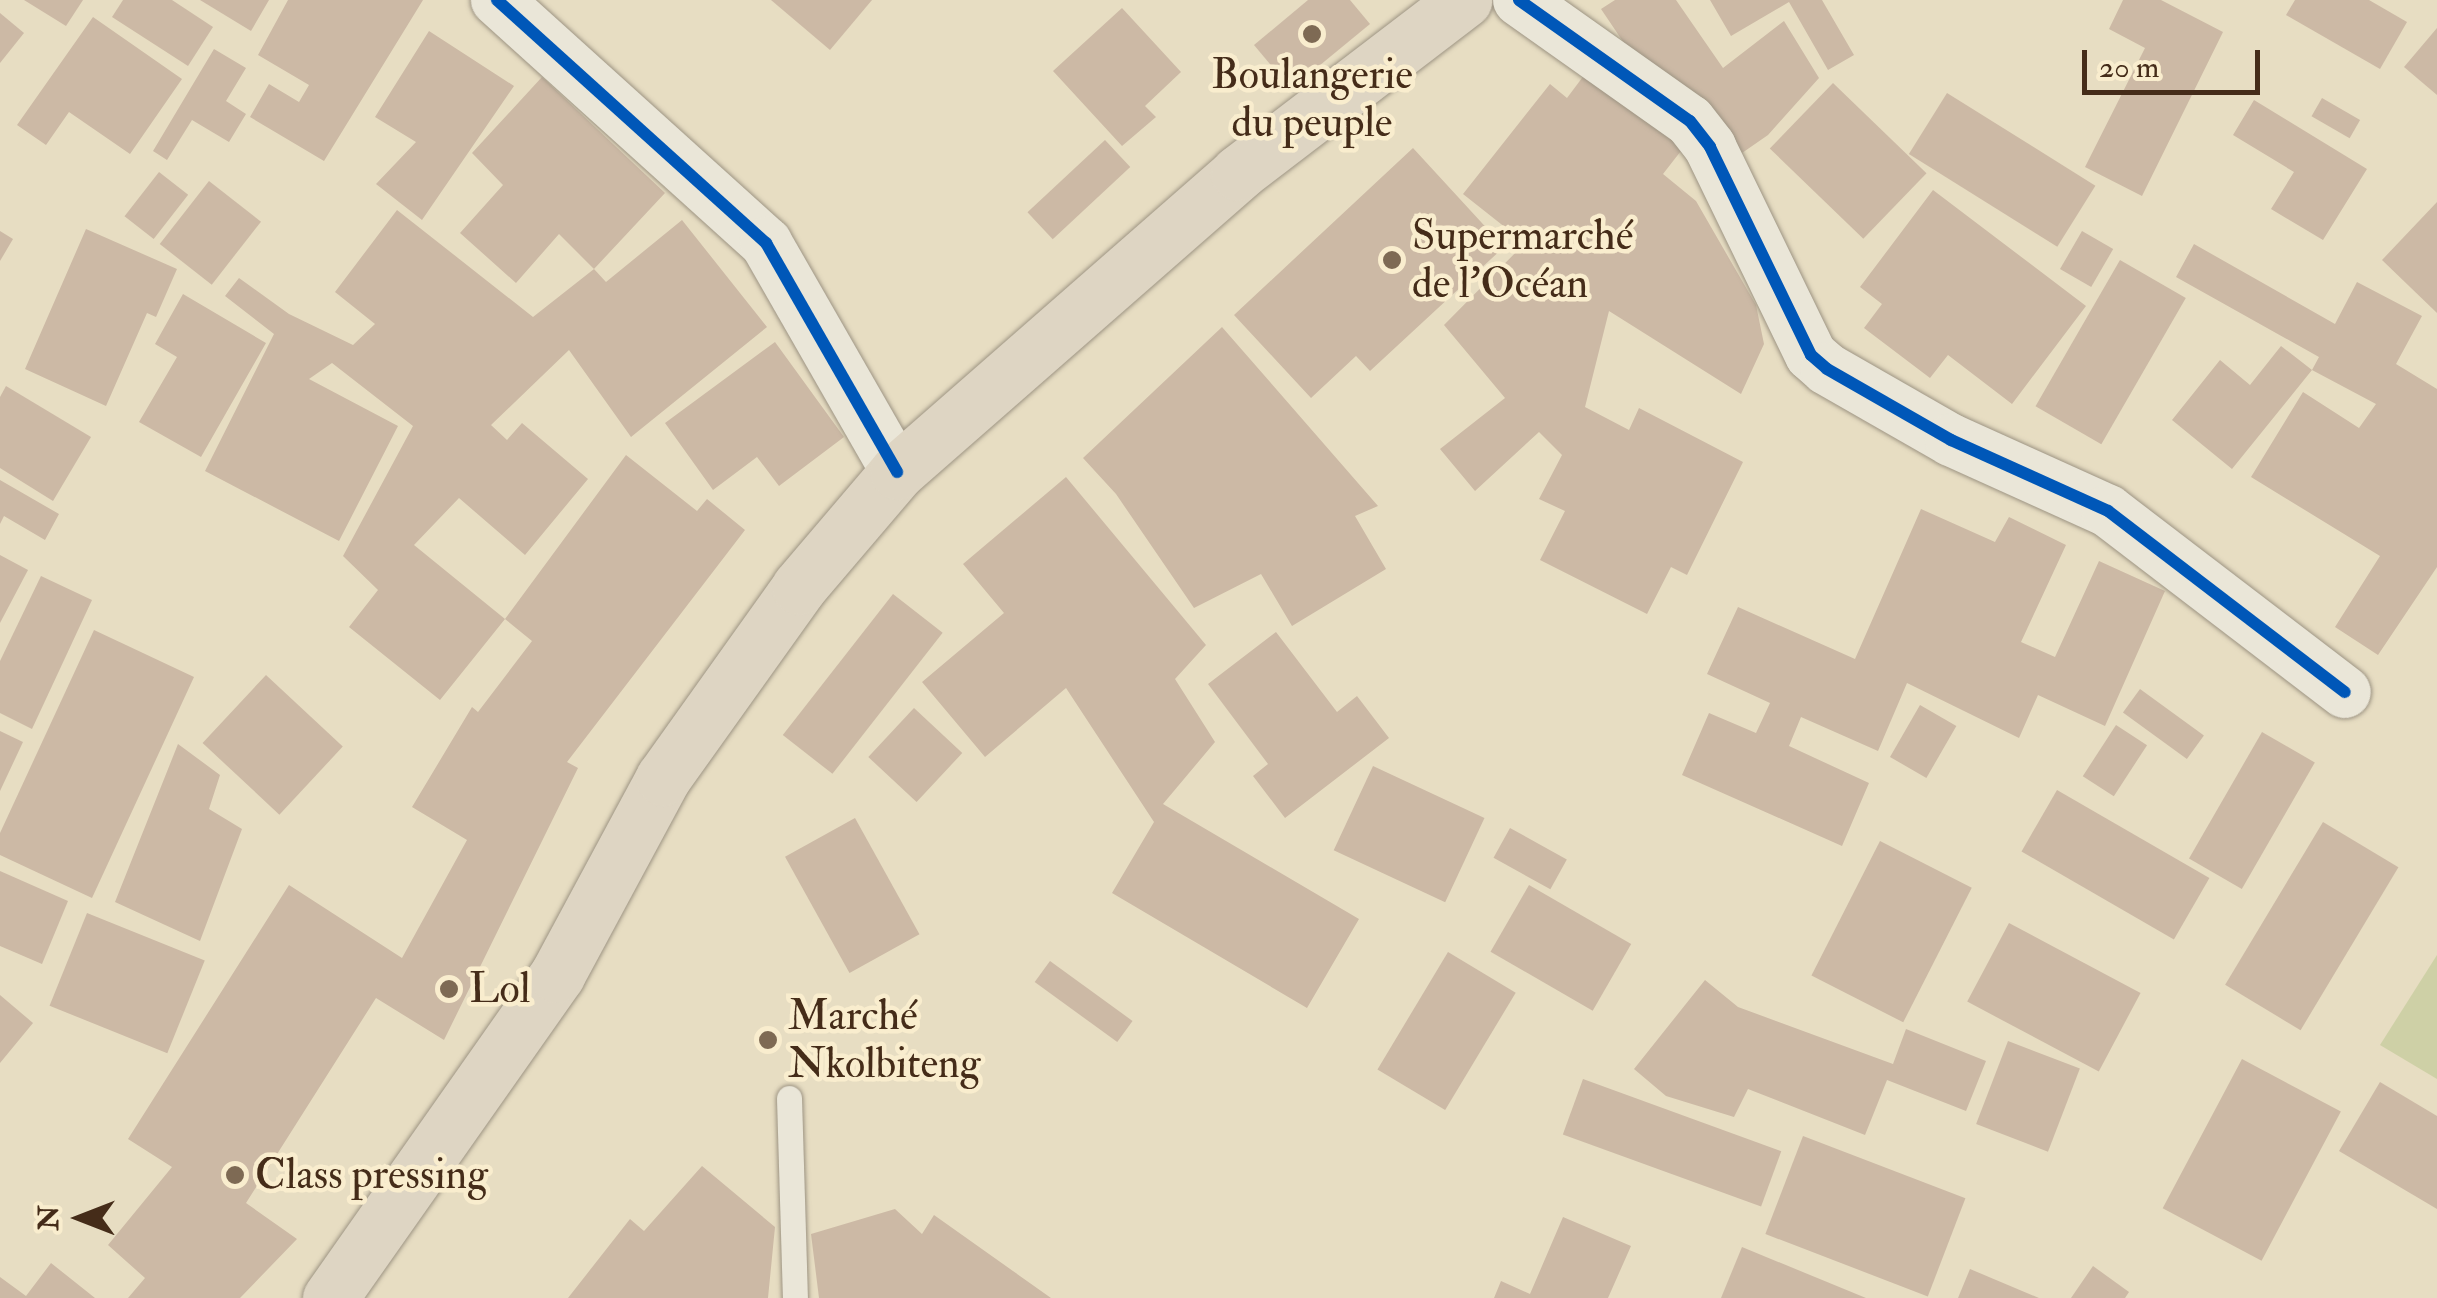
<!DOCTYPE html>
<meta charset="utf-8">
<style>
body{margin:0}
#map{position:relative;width:2437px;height:1298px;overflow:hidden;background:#e7ddc2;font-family:"IM FELL Double Pica",serif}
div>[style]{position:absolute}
.green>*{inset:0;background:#ced0a6}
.building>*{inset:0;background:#ccb9a5;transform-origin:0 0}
.roads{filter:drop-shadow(0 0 2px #9d9483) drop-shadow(0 0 2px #9d9483)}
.lane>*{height:25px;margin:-12.5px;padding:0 12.5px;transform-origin:12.5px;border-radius:12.5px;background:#eae6d8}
.street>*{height:52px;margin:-26px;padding:0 26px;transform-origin:26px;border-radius:26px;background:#eae6d8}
.primary>*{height:55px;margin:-27.5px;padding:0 27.5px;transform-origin:27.5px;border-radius:27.5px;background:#ded5c3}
.cycleway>*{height:12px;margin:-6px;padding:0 6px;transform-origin:6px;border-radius:6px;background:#0057b8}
.dots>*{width:28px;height:28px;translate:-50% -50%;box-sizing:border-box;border:5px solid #f9edce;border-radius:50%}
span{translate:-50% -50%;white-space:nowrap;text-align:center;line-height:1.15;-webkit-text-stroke:9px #f9edce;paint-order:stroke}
.poi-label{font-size:42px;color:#452c19}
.left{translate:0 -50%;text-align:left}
.north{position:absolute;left:30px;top:1168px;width:100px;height:100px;-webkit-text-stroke:8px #f9edce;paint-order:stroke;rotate:270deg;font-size:28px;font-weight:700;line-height:40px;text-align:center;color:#452c19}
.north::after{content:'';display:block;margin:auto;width:35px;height:45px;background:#452c19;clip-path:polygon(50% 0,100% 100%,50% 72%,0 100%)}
.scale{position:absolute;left:2082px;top:50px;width:178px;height:45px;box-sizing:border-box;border:5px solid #452c19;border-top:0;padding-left:12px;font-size:30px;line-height:35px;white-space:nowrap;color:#452c19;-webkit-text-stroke:8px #f9edce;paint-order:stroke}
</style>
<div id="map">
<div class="green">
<i style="clip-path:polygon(2437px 955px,2437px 1079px,2380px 1045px)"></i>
</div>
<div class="building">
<i style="clip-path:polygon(24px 0,83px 0,66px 26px)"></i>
<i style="clip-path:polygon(123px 0,172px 0,213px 27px,188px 66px,112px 17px)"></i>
<i style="clip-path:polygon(200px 0,269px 0,251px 31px)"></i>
<i style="clip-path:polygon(288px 0,423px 0,324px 161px,250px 117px,269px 84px,299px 102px,309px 85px,258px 55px)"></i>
<i style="clip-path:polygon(771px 0,872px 0,830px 50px)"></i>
<i style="clip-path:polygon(1308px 0,1350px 0,1370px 24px,1291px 89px,1254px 45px)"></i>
<i style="clip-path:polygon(1615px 0,1676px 0,1723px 68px,1784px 21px,1819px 78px,1768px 135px,1729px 162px,1657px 92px,1601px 9px)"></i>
<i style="clip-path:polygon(1710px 0,1822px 0,1854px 55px,1828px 70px,1789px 2px,1731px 36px)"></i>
<i style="clip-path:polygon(2123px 0,2161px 0,2223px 32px,2142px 196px,2085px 167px,2145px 48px,2109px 29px)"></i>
<i style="clip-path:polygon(2295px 0,2369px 0,2407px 22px,2380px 69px,2286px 15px)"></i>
<i style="clip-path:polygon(1122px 8px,1181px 72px,1145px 106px,1156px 117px,1122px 146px,1053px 71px)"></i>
<i style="clip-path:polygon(0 13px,24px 33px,0 63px)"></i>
<i style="clip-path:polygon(93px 17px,182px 79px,130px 154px,69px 112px,46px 145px,17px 125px)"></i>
<i style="clip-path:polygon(2437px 28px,2437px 95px,2404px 67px)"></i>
<i style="clip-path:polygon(429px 31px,514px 86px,422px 220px,376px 184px,416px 142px,375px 117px)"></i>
<i style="clip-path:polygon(214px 49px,246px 68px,226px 101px,246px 114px,229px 142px,192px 120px,167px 160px,153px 151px)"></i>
<i style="clip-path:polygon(1588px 70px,1684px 147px,1663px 174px,1696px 201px,1756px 305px,1764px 344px,1741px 394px,1609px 311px,1585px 407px,1629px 430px,1639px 408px,1743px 462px,1687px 575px,1671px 567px,1647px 614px,1540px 560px,1565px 511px,1539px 499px,1562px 455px,1539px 432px,1475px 491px,1440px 449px,1505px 398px,1444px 325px,1525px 243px,1463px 194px,1550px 84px,1567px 98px)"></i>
<i style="clip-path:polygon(542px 77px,665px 193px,594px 269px,559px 234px,516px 283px,460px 233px,503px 185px,472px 153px)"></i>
<i style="left:1833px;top:83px;width:130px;height:91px;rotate:44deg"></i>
<i style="left:1947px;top:93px;width:175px;height:72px;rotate:32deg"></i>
<i style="left:2322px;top:98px;width:44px;height:21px;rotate:30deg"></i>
<i style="clip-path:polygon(2254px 100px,2367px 169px,2323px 240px,2271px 209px,2294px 172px,2233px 135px)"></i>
<i style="left:1105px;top:140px;width:37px;height:106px;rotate:47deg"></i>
<i style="clip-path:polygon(1413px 148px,1504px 247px,1370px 371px,1356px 356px,1311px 398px,1234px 315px)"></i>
<i style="left:159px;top:172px;width:37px;height:56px;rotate:38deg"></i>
<i style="left:209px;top:181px;width:66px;height:80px;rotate:38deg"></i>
<i style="clip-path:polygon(1933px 190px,2086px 306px,2012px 404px,1948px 355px,1930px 378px,1864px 328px,1882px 304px,1860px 287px)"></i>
<i style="clip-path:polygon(2437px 202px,2437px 313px,2382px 260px)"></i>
<i style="clip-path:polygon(397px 210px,533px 317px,594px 269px,606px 282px,682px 220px,767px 327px,631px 437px,569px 350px,491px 425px,507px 440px,522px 423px,588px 479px,525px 555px,459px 498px,414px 545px,505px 619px,626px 455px,697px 511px,707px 499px,745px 530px,567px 762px,578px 768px,444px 1040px,376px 998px,246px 1203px,297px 1239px,240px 1298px,128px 1298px,145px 1278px,108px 1245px,172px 1167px,128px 1139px,289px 885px,402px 958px,467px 840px,412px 807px,472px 707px,478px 712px,532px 641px,505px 619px,440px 700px,349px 627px,378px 590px,343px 556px,413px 426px,332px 363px,309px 379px,398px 426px,339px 541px,205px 471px,274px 334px,225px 296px,239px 278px,289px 314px,353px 345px,375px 324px,335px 292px)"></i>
<i style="clip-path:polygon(86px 229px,177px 269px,156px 317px,147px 313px,106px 406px,25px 369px)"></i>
<i style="clip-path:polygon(0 231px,13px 239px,0 261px)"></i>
<i style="left:2082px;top:231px;width:36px;height:44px;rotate:30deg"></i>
<i style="clip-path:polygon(2194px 244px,2335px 324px,2357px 282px,2422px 316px,2396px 364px,2437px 389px,2437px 567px,2378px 655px,2335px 627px,2380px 556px,2251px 477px,2303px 392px,2359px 428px,2376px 404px,2312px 370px,2319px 357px,2176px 277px)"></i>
<i style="left:2120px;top:260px;width:76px;height:169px;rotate:30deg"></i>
<i style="clip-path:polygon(183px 294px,266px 343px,201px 457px,139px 422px,177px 357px,155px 344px)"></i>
<i style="clip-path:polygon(1222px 327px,1378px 506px,1355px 516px,1386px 569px,1292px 626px,1261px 574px,1194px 608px,1116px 494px,1083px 458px)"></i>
<i style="clip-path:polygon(775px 342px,844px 437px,779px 486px,757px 457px,713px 490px,665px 423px)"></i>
<i style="clip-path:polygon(2281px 346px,2312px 370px,2232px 469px,2172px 420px,2220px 360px,2250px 385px)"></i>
<i style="clip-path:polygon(6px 386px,91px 437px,53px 501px,0 468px,0 397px)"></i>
<i style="clip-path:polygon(1066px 477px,1206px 645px,1175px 679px,1215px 742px,1163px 804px,1359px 919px,1307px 1008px,1112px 893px,1154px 822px,1066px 688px,985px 757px,922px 682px,1004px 613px,963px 564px)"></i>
<i style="clip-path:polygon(0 480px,59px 514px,45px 540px,4px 516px,0 524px)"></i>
<i style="clip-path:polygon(1921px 509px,1995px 542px,2009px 517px,2066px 545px,2021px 642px,2055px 657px,2099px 561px,2165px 591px,2105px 726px,2038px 695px,2019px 738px,1907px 683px,1878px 751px,1801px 717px,1789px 746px,1869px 783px,1842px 846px,1682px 775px,1709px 713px,1756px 733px,1770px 703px,1707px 674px,1738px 607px,1855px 659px)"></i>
<i style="clip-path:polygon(0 555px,28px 570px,0 623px)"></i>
<i style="clip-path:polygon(41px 576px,92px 600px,32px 729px,0 713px,0 661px)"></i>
<i style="left:893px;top:594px;width:63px;height:179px;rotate:38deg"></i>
<i style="clip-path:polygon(94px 630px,194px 677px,92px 898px,0 855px,0 833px)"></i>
<i style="clip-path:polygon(1276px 632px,1337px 712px,1357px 696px,1389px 738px,1285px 818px,1253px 776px,1268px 764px,1208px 684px)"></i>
<i style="left:266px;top:675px;width:105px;height:93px;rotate:43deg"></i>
<i style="left:2140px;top:689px;width:79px;height:29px;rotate:36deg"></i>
<i style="left:1920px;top:705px;width:42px;height:60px;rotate:30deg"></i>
<i style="left:914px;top:708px;width:66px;height:67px;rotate:43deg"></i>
<i style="left:2116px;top:725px;width:37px;height:61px;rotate:33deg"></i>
<i style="clip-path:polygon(0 731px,23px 742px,0 791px)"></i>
<i style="left:2262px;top:732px;width:61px;height:146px;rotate:30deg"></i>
<i style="clip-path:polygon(178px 744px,220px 775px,209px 809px,242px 829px,200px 941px,115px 902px)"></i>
<i style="left:1373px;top:766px;width:123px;height:93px;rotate:25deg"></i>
<i style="left:2057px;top:790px;width:176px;height:71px;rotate:30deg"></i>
<i style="left:855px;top:818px;width:133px;height:80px;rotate:61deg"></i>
<i style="left:2323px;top:822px;width:88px;height:190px;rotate:31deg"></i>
<i style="left:1510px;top:828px;width:65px;height:34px;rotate:29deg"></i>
<i style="left:1880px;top:841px;width:103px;height:151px;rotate:27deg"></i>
<i style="clip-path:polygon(0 871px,68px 901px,42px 964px,0 946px)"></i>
<i style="left:1529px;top:885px;width:118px;height:77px;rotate:30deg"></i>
<i style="left:87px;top:913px;width:127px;height:100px;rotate:22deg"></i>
<i style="left:2009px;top:923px;width:149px;height:89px;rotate:28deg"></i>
<i style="left:1448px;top:952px;width:79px;height:137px;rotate:31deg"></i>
<i style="left:1050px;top:961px;width:102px;height:26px;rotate:36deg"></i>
<i style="clip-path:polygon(1705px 980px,1738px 1007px,1893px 1064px,1906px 1029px,1986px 1061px,1966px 1111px,1887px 1080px,1865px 1135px,1748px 1089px,1734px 1117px,1666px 1096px,1634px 1069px)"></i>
<i style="clip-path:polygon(0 995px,33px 1023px,0 1063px)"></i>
<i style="left:2008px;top:1041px;width:77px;height:89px;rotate:21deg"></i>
<i style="left:2242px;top:1059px;width:112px;height:169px;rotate:28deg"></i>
<i style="left:1583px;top:1079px;width:211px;height:59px;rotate:20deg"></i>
<i style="clip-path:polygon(2380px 1082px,2437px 1116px,2437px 1209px,2339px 1151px)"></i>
<i style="left:1803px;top:1136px;width:174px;height:105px;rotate:21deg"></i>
<i style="clip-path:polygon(702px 1166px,775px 1227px,768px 1298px,568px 1298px,630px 1219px,644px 1231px)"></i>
<i style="clip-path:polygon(895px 1209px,922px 1234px,934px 1215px,1051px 1298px,819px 1298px,811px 1234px)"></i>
<i style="clip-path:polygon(1563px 1217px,1631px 1246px,1608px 1298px,1494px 1298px,1501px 1281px,1530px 1294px)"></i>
<i style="clip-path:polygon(1742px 1247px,1866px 1298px,1721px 1298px)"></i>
<i style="clip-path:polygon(51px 1263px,95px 1298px,0 1298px,0 1277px,26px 1296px)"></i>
<i style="clip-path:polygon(2093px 1266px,2129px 1292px,2125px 1298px,2071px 1298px)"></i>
<i style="clip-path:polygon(1970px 1269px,2039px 1298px,1958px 1298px)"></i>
</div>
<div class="roads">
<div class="lane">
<i style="left:789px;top:1098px;width:200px;rotate:88.3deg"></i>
</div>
<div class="street">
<i style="left:497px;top:0;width:363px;rotate:42.1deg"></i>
<i style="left:766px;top:243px;width:264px;rotate:60.2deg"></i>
<i style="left:1519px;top:0;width:209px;rotate:35.3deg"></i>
<i style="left:1690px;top:121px;width:33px;rotate:52deg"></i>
<i style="left:1710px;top:147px;width:231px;rotate:64.1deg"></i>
<i style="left:1811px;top:355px;width:21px;rotate:41deg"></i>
<i style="left:1827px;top:369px;width:143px;rotate:29.8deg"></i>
<i style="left:1951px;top:440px;width:172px;rotate:24.3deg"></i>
<i style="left:2108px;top:511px;width:298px;rotate:37.4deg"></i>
</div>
<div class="primary">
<i style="left:330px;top:1298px;width:395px;rotate:-54.9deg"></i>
<i style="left:557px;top:975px;width:224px;rotate:-61.7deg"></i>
<i style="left:663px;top:778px;width:234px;rotate:-54.5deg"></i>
<i style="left:799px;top:587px;width:151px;rotate:-49.6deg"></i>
<i style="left:897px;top:472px;width:454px;rotate:-41.2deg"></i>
<i style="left:1238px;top:173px;width:285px;rotate:-37.4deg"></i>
</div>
</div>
<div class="cycleway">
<i style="left:497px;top:0;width:363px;rotate:42.1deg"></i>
<i style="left:766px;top:243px;width:264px;rotate:60.2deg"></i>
<i style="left:1519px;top:0;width:209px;rotate:35.3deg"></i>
<i style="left:1690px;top:121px;width:33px;rotate:52deg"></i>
<i style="left:1710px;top:147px;width:231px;rotate:64.1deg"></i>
<i style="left:1811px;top:355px;width:21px;rotate:41deg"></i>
<i style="left:1827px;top:369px;width:143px;rotate:29.8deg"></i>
<i style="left:1951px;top:440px;width:172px;rotate:24.3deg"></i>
<i style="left:2108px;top:511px;width:298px;rotate:37.4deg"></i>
</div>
<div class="dots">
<i style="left:1312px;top:34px;background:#7e6a54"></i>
<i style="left:1392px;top:260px;background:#7e6a54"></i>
<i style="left:449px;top:989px;background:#7e6a54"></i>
<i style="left:768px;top:1040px;background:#7e6a54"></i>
<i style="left:235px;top:1175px;background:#7e6a54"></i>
</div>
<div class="poi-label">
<span style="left:1312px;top:99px">Boulangerie<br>du peuple</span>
<span class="left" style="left:1412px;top:260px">Supermarché<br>de l'Océan</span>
<span class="left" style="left:469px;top:989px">Lol</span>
<span class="left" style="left:788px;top:1040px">Marché<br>Nkolbiteng</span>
<span class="left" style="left:255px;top:1175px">Class pressing</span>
</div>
<div class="north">N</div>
<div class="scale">20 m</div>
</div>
